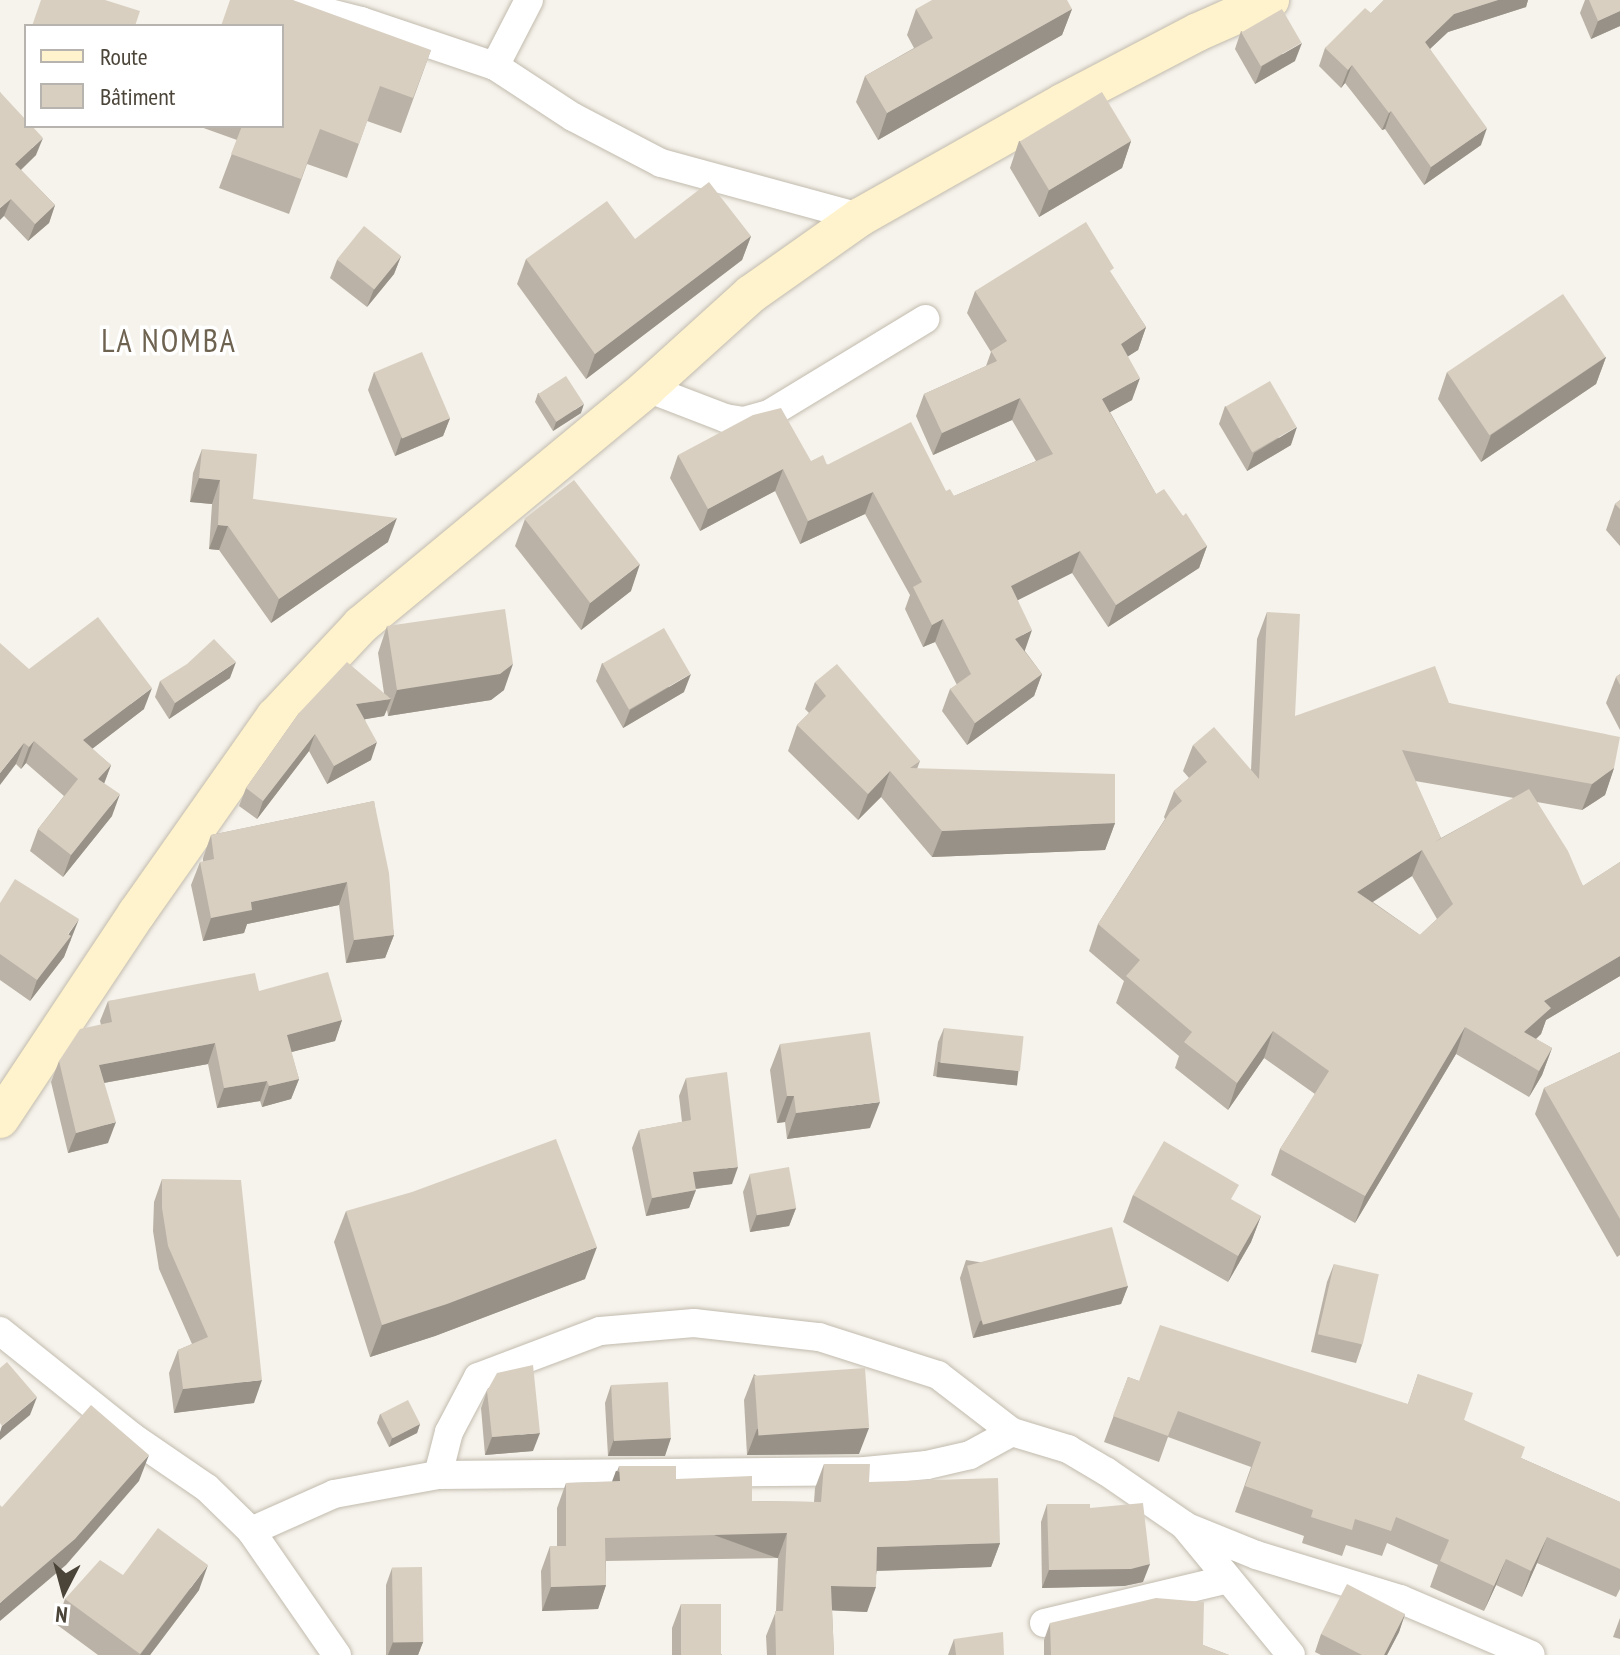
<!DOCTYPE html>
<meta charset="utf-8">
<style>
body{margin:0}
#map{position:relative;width:1620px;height:1655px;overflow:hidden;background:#f6f3ec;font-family:"PT Sans Narrow",sans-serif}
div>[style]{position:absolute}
.roads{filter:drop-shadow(0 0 2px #c2bbae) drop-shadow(0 0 2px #c2bbae)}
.street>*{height:28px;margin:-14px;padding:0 14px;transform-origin:14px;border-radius:14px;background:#fff}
.secondary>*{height:38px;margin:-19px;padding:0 19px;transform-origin:19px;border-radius:19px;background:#fff3cd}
.wall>*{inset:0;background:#bab2a6}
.shaded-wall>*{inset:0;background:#979187;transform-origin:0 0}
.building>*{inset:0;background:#d8cfc1;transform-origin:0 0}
span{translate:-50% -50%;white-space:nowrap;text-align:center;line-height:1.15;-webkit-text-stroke:7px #fff;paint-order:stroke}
.quarter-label{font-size:32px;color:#6e6250;letter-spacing:2px}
.legend{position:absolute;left:24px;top:24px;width:260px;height:104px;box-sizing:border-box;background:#fff;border:2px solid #b7b4b0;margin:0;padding:10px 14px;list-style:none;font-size:24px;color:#4b4439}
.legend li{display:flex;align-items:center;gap:16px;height:40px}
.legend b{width:40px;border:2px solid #b7b4b0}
.north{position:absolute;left:24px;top:1551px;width:80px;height:80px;-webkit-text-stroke:6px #fff;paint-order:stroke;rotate:186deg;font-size:22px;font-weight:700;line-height:32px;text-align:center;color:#4b4439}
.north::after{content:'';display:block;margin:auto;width:28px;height:36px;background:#4b4439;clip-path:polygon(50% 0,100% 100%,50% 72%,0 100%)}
</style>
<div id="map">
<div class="roads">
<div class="street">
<i style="left:279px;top:0;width:85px;rotate:14.4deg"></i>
<i style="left:361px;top:21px;width:141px;rotate:18.6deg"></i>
<i style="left:495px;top:66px;width:93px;rotate:33.2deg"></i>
<i style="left:573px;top:117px;width:99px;rotate:27.6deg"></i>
<i style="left:661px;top:163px;width:206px;rotate:15.2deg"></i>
<i style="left:495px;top:66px;width:74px;rotate:-62.7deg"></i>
<i style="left:647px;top:388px;width:84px;rotate:21deg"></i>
<i style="left:725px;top:418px;width:19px;rotate:9deg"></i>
<i style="left:744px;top:421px;width:26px;rotate:-16deg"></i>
<i style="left:769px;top:414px;width:183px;rotate:-31.3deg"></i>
<i style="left:0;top:1331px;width:168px;rotate:38.7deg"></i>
<i style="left:131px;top:1436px;width:92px;rotate:34.4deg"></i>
<i style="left:207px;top:1488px;width:62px;rotate:44.3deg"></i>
<i style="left:251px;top:1531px;width:151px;rotate:55.3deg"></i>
<i style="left:438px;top:1475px;width:44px;rotate:-75.7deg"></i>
<i style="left:449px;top:1432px;width:62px;rotate:-62.2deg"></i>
<i style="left:478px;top:1377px;width:130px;rotate:-20.7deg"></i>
<i style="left:600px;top:1331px;width:94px;rotate:-4.9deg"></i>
<i style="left:694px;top:1323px;width:126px;rotate:6.4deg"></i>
<i style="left:819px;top:1337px;width:125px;rotate:17.7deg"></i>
<i style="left:938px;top:1375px;width:93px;rotate:37.6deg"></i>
<i style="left:1012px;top:1432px;width:59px;rotate:16.9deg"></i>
<i style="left:1068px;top:1449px;width:45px;rotate:30.5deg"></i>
<i style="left:1107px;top:1472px;width:93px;rotate:34.5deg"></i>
<i style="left:1184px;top:1525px;width:168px;rotate:50.5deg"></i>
<i style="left:1187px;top:1527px;width:74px;rotate:22.1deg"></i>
<i style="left:1256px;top:1555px;width:151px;rotate:17deg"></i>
<i style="left:1400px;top:1599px;width:142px;rotate:23.1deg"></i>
<i style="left:251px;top:1531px;width:91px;rotate:-24deg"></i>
<i style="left:334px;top:1494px;width:106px;rotate:-10.4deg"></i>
<i style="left:438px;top:1475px;width:427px;rotate:-0.5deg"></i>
<i style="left:865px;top:1471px;width:62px;rotate:-5.5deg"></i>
<i style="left:927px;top:1465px;width:44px;rotate:-13.1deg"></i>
<i style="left:970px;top:1455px;width:48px;rotate:-28.7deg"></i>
<i style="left:1044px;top:1623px;width:186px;rotate:-13.4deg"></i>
</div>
<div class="secondary">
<i style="left:0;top:1119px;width:247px;rotate:-56.4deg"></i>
<i style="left:137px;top:913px;width:240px;rotate:-54.9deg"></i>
<i style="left:275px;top:717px;width:126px;rotate:-46.9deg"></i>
<i style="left:361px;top:625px;width:371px;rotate:-39.6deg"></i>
<i style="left:647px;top:388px;width:140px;rotate:-42.1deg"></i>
<i style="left:751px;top:294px;width:133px;rotate:-35.2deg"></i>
<i style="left:860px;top:217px;width:232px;rotate:-29.4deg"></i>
<i style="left:1062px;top:103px;width:153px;rotate:-27.6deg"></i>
<i style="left:1198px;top:32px;width:79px;rotate:-24deg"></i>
</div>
</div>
<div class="wall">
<i style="clip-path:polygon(1384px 0,1528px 0,1526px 7px,1448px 32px,1430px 49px,1481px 145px,1424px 185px,1385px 129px,1382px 130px,1345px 83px,1341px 88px,1319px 66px,1325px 48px,1371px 13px)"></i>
<i style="clip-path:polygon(1585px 0,1620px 0,1620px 26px,1591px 39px,1580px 13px)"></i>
<i style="clip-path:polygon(916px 9px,1072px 9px,1062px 35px,878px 140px,856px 102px,865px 76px,914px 48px,907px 35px)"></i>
<i style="clip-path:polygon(1241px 31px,1295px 61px,1255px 84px,1235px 49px)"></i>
<i style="clip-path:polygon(431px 50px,401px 133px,367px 121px,347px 178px,307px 164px,289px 214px,219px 188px,237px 140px,198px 126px,282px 126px)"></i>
<i style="clip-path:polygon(0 92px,36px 155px,21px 170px,55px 205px,49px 223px,28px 241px,4px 216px)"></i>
<i style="clip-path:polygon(1019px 141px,1131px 141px,1122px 168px,1039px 217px,1010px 168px)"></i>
<i style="clip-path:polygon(751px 236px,742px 260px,586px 379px,517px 284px,526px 259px,635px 239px)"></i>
<i style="clip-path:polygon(401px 256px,394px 274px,367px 307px,330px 278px,337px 260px)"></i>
<i style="clip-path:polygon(1112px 275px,1146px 327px,1138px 350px,1128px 356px,1132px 400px,1110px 412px,1156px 494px,1183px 516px,1207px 546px,1199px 568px,1108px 627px,1072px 573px,1018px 600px,1025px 651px,1042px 674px,1034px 696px,967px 745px,942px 711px,950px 689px,957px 685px,935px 642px,923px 647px,905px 609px,910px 595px,865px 514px,800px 544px,775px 491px,700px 531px,670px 478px,678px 455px,811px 461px,946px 491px,954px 496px,1036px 461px,1012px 420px,933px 455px,916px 416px,924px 394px,986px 366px,991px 352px,967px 313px,975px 291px)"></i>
<i style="clip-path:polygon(1606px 357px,1596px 384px,1481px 462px,1438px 399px,1447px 372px)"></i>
<i style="clip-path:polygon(374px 372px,450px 418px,443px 436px,395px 456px,368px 390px)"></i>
<i style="clip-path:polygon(538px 393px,581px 413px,553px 431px,535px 402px)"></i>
<i style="clip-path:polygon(1225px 406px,1291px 445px,1247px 471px,1219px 424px)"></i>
<i style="clip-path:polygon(202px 449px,253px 499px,388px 542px,271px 623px,219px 550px,209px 549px,212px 504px,190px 502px,193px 473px)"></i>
<i style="clip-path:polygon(1620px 500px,1620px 546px,1606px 530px,1615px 504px)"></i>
<i style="clip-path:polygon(525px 519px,631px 591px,581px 630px,515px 546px)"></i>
<i style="clip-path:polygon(evenodd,1267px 612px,1295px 716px,1449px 703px,1614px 768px,1605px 795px,1582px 810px,1537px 802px,1583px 886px,1620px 862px,1620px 976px,1546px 1020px,1541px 1034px,1536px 1039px,1552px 1048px,1542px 1075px,1529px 1097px,1456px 1054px,1355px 1223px,1271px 1175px,1280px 1149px,1315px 1094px,1264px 1058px,1228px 1110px,1175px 1068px,1179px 1056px,1116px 1003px,1124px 981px,1089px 951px,1098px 924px,1165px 819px,1164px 817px,1174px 791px,1189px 778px,1183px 771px,1193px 745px,1251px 770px,1257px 639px,1267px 612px,1415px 781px,1514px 798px,1441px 838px,1415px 781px,1267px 612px,1412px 876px,1437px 919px,1420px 935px,1373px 902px,1412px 876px)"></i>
<i style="clip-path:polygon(387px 626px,504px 690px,491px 700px,388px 716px,387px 710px,384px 716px,365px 719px,371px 760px,327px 784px,309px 751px,257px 819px,239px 806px,246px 788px,299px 713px,384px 693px,378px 653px)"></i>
<i style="clip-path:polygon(602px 663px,684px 692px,623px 728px,596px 681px)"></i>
<i style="clip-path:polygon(29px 669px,144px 709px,92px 749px,111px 765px,104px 784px,112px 816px,63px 877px,30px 851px,38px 829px,64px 796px,26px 763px,21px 769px,16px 764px)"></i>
<i style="clip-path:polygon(1620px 674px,1620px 730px,1606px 703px,1616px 677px)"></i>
<i style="clip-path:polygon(230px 678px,169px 719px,155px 697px,160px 681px)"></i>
<i style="clip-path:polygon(815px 682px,920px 761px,917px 769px,1115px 823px,1105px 850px,932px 857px,881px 797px,858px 820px,788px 751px,797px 725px,809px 713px,805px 709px)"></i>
<i style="clip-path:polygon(374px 801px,394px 935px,385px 958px,346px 963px,339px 905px,247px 924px,244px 933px,203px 941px,191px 885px,200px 862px,203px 862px,203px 858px,211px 835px)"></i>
<i style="clip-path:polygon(0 903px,71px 940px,68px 945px,64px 957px,30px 1001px,0 980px)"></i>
<i style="clip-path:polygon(259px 991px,342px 1020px,335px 1041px,291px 1052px,299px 1079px,291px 1099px,262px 1107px,260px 1101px,217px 1108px,208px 1064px,104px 1083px,108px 1143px,68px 1153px,51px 1082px,59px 1061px,101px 1025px,100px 1021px,108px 1001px)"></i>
<i style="clip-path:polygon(944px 1028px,1013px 1085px,933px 1076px,938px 1042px)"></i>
<i style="clip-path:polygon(780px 1044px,870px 1128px,787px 1139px,785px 1122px,777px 1123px,770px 1070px)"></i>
<i style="clip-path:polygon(1620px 1052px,1620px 1255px,1617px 1257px,1535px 1114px,1544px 1088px)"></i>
<i style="clip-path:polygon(686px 1078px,732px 1184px,696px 1189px,689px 1208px,646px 1216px,632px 1148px,639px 1130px,682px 1122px,679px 1096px)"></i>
<i style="clip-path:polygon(750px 1174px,796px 1208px,789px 1226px,750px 1232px,743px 1192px)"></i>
<i style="clip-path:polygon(162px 1179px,254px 1403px,174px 1413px,169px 1373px,178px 1350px,192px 1344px,159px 1269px,153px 1231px,154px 1202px)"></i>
<i style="clip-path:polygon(1133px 1195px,1261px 1216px,1251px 1242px,1228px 1282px,1123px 1222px)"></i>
<i style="clip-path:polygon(346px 1211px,585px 1279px,435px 1336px,370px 1357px,334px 1242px)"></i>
<i style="clip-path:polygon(966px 1260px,1128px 1286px,1121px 1304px,973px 1338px,960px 1278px)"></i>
<i style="clip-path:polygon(1334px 1264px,1362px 1345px,1356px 1363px,1311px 1352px,1327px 1282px)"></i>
<i style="clip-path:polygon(754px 1374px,859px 1454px,747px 1455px,744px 1400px)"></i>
<i style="clip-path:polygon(1418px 1374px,1464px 1420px,1521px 1458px,1620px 1502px,1620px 1589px,1616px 1597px,1537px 1563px,1522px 1597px,1496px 1585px,1484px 1611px,1430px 1587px,1438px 1565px,1387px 1543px,1382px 1556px,1346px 1545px,1342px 1556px,1302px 1543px,1304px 1536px,1235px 1512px,1251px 1467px,1168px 1437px,1159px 1462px,1104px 1442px,1128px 1377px,1139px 1381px,1408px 1404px)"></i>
<i style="clip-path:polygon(611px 1385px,665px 1456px,608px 1456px,605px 1403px)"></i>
<i style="clip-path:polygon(487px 1391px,533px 1451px,485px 1455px,481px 1408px)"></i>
<i style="clip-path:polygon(380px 1414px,420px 1424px,417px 1433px,389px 1447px,377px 1423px)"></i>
<i style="clip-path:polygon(824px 1464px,869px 1482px,1000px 1543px,991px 1567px,877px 1571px,867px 1612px,832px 1610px,834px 1655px,767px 1655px,766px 1636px,776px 1611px,778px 1558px,606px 1561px,606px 1585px,598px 1609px,542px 1611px,541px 1571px,550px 1546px,557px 1546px,557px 1508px,566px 1483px,613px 1482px,619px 1466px,676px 1479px,752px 1501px,814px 1502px,815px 1488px)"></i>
<i style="clip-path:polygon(1047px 1504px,1090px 1508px,1143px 1582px,1124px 1586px,1042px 1588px,1041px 1522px)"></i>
<i style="clip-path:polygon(392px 1568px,423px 1642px,418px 1655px,386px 1655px,386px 1585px)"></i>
<i style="clip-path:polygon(123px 1575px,199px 1590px,150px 1655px,98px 1655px,56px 1624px,65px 1599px)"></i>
<i style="clip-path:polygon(681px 1604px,722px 1655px,672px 1655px,672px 1628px)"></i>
<i style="clip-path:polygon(1405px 1614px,1399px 1632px,1387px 1655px,1321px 1655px,1315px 1652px,1321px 1634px)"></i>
<i style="clip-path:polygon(1620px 1618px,1620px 1639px,1613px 1637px)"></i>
<i style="clip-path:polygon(1050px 1623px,1203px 1645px,1229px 1655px,1044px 1655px,1044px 1640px)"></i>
<i style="clip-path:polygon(954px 1639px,1004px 1655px,948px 1655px)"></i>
</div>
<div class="shaded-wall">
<i style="clip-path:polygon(1498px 0,1528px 0,1526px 7px,1448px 32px,1418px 60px,1425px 42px,1454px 14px)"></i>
<i style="clip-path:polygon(1072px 9px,1062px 35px,878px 140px,887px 113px)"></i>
<i style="clip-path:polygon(1620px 11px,1620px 26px,1591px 39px,1598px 21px)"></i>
<i style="clip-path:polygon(1302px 43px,1295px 61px,1255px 84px,1262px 66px)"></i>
<i style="clip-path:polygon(1352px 65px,1345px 83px,1341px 88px,1348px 70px)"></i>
<i style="clip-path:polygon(1391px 111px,1385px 129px,1382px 130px,1389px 113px)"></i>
<i style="clip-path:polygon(1487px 128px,1481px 145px,1424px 185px,1431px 167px)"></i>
<i style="clip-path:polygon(43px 138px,36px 155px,9px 181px,15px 164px)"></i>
<i style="clip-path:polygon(1131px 141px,1122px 168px,1039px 217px,1049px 190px)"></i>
<i style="clip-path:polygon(11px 199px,4px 216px,0 220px,0 208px)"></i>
<i style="clip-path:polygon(55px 205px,49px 223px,28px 241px,35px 224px)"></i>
<i style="clip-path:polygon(751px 236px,742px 260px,586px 379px,595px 354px)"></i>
<i style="clip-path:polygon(401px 256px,394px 274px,367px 307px,374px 289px)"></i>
<i style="clip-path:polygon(1146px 327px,1138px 350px,1113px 366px,1121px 344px)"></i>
<i style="clip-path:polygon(1606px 357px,1596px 384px,1481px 462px,1491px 435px)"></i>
<i style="clip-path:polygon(1140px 378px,1132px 400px,1094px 421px,1102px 399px)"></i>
<i style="clip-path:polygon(1020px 398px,1012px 420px,933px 455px,942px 433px)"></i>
<i style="clip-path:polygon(584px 404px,581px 413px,553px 431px,556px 422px)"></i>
<i style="clip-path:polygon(450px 418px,443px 436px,395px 456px,401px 438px)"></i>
<i style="clip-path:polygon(1297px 427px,1291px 445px,1247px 471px,1254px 453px)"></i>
<i style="clip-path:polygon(783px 469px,775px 491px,700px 531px,708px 509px)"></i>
<i style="clip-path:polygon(199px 478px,220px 480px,212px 504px,190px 502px)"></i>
<i style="clip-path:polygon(873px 492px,865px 514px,800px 544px,808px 521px)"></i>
<i style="clip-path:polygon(397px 518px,388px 542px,271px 623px,279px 599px)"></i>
<i style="clip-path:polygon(218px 525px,228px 526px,219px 550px,209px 549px)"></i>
<i style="clip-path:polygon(1207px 546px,1199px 568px,1108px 627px,1116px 605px)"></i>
<i style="clip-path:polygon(1080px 551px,1072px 573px,1002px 608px,1011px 586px)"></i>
<i style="clip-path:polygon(640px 564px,631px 591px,581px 630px,590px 603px)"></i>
<i style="clip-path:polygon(943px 619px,935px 642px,923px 647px,932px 625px)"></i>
<i style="clip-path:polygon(1032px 630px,1024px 653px,1015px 639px)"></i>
<i style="clip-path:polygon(236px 662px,230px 678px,169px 719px,175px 703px)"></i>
<i style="clip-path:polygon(513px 664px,504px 690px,491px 700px,388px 716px,397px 690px)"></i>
<i style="clip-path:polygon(691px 674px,684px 692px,623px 728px,630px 710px)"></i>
<i style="clip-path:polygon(1042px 674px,1034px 696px,967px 745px,975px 723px)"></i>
<i style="clip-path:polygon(152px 688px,144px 709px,75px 762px,83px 740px)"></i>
<i style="clip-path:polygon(391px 699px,384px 716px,349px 722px,356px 704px)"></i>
<i style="clip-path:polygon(315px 734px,309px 751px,257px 819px,263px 801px)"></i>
<i style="clip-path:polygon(34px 741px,26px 763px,21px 769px,29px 747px)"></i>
<i style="clip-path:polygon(377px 742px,371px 760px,327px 784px,334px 766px)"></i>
<i style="clip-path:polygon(24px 743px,16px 764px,0 785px,0 773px)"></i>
<i style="clip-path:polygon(111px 765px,103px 786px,98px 779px)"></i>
<i style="clip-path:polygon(1614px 768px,1605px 795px,1582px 810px,1592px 784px)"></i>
<i style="clip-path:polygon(890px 771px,881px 797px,858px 820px,868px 794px)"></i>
<i style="clip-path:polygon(120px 794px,112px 816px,63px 877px,71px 855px)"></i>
<i style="clip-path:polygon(1115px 823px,1105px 850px,932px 857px,942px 831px)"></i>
<i style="clip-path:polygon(1422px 850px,1412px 876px,1348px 918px,1357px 892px)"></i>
<i style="clip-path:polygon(347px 882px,339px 905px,247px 924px,244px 933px,203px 941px,211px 918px,251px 902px)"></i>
<i style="clip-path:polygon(79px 919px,64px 957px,30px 1001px,37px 980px)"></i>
<i style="clip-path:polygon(394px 935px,385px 958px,346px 963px,354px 940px)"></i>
<i style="clip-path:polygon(1620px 956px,1620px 976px,1546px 1020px,1541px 1034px,1515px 1058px,1524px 1032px,1544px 1001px)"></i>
<i style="clip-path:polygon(342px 1020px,335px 1041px,280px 1055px,287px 1035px)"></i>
<i style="clip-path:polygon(1465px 1027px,1456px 1054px,1355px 1223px,1365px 1196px)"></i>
<i style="clip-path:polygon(1273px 1031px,1264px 1058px,1228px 1110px,1237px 1083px)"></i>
<i style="clip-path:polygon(215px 1043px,208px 1064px,92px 1085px,99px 1065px)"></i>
<i style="clip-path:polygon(1552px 1048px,1542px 1075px,1529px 1097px,1539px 1071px)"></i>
<i style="left:938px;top:1062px;width:81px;height:15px;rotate:6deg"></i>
<i style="clip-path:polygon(299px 1079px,291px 1099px,262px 1107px,269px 1086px)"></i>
<i style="clip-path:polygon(267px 1081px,260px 1101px,217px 1108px,224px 1088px)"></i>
<i style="clip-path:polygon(787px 1096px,794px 1096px,785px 1122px,777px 1123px)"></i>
<i style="clip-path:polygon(880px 1102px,870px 1128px,787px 1139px,796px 1113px)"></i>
<i style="clip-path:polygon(116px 1122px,108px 1143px,68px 1153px,76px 1133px)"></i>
<i style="clip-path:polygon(738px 1167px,732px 1184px,686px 1190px,693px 1172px)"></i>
<i style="clip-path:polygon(696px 1190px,689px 1208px,646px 1216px,652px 1198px)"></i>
<i style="clip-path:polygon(796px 1208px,789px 1226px,750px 1232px,757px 1214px)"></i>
<i style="clip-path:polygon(1261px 1216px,1251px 1242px,1228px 1282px,1238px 1256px)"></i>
<i style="clip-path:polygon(597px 1247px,585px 1279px,435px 1336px,370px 1357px,382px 1325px)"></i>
<i style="clip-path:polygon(1128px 1286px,1121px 1304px,973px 1338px,980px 1321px)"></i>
<i style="clip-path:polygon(262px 1380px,254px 1403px,174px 1413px,183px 1389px)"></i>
<i style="clip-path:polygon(37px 1397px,30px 1415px,0 1440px,0 1432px,2px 1426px)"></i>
<i style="clip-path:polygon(420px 1424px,417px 1433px,389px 1447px,392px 1438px)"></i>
<i style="clip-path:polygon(869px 1428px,859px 1454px,747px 1455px,757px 1429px)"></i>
<i style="clip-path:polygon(540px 1433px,533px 1451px,485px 1455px,492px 1437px)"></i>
<i style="clip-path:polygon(671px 1438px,665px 1456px,608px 1456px,614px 1439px)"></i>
<i style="clip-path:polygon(149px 1455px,139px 1481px,66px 1565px,0 1621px,0 1603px)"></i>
<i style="left:787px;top:1533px;width:27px;height:182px;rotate:110deg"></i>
<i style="clip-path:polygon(1547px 1537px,1537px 1563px,1522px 1597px,1531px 1571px)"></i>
<i style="clip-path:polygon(1000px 1543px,991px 1567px,869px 1571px,877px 1547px)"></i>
<i style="clip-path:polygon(1506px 1559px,1496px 1585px,1484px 1611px,1494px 1586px)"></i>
<i style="clip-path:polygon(1150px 1564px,1143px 1582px,1124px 1586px,1042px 1588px,1049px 1570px)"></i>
<i style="clip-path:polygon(208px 1565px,199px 1590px,150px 1655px,140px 1655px)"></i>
<i style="clip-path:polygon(606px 1585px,598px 1609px,542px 1611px,551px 1587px)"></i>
<i style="clip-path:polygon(831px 1586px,876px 1587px,867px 1612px,822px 1610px)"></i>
<i style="clip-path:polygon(1405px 1614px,1399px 1632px,1387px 1655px,1384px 1655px)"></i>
<i style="clip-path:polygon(393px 1642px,423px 1642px,418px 1655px,388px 1655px)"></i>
</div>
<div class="building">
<i style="clip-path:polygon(41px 0,105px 0,140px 11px,135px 26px,32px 26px)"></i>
<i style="clip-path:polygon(230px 0,293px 0,431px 50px,413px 98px,380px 86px,359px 144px,320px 129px,301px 179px,231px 154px,242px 126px,282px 126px,282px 26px,221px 26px)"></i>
<i style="clip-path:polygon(932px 0,1067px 0,1072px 9px,887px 113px,865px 76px,933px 38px,916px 9px)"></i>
<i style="clip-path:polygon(1384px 0,1498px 0,1454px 14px,1425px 42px,1487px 128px,1431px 167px,1391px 111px,1389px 113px,1352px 65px,1348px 70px,1325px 48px,1365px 8px,1371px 13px)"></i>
<i style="clip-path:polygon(1589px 0,1620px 0,1620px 11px,1598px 21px)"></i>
<i style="left:1282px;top:9px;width:39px;height:47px;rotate:60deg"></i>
<i style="clip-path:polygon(0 92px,26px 120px,26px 126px,32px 126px,43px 138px,15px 164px,55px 205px,35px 224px,11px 199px,0 208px)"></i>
<i style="left:1102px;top:92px;width:57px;height:96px;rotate:59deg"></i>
<i style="clip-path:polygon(709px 182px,751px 236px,595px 354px,526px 259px,607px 201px,635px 239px)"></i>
<i style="clip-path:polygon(1086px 222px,1114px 268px,1110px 271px,1146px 327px,1121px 344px,1140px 378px,1102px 399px,1156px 494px,1164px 489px,1183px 516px,1186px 513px,1207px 546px,1116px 605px,1080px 551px,1011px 586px,1032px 630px,1015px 639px,1042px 674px,975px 723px,950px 689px,971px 674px,943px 619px,932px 625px,913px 587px,922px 582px,873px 492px,808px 521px,783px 469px,708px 509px,678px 455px,753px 415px,781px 408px,811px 461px,823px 455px,827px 465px,911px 422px,946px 491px,950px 489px,954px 496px,1053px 454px,1020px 398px,942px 433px,924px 394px,997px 361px,991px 351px,1007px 341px,975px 291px)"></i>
<i style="left:364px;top:226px;width:48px;height:43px;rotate:39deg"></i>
<i style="left:1563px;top:294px;width:76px;height:140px;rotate:56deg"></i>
<i style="left:422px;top:352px;width:72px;height:52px;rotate:67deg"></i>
<i style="left:566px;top:376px;width:33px;height:33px;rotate:57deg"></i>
<i style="left:1270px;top:381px;width:53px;height:51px;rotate:60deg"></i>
<i style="clip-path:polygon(202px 449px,257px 454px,253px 499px,397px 518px,279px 599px,228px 526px,218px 525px,220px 480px,199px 478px)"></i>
<i style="left:574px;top:480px;width:107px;height:63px;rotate:52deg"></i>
<i style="clip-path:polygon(1620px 500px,1620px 509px,1615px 504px)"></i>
<i style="clip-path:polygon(505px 609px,513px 664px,500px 674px,397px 690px,387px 626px)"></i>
<i style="clip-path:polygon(evenodd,1267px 612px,1300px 614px,1295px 716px,1435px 666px,1449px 703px,1620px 737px,1614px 768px,1592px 784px,1402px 750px,1441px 838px,1435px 842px,1529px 789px,1568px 851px,1583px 886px,1620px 862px,1620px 956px,1544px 1001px,1551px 1008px,1524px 1032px,1552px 1048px,1539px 1071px,1465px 1027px,1365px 1196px,1280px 1149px,1329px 1071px,1273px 1031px,1237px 1083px,1184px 1042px,1192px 1032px,1126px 976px,1140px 960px,1098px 924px,1170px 812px,1182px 801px,1174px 791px,1207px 762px,1193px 745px,1214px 727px,1259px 779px,1267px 612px,1422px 850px,1453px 904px,1420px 935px,1357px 892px,1422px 850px)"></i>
<i style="clip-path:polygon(98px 617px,152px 688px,83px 740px,111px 765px,98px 779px,120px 794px,71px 855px,38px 829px,78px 779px,34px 741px,29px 747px,24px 743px,0 773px,0 643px,29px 669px)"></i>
<i style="left:664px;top:628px;width:53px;height:71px;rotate:60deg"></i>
<i style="clip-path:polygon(214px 639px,236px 662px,175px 703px,160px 681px,187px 664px)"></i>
<i style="clip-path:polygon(347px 662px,391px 699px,356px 704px,377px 742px,334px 766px,315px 734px,263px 801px,246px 788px,299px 713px)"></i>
<i style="clip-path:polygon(837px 664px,920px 761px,910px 768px,1115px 774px,1115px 823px,942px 831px,890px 771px,868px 794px,797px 725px,826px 696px,815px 682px)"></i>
<i style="clip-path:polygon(1620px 674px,1620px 685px,1616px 677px)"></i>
<i style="clip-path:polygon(374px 801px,389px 873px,394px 935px,354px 940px,347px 882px,251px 902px,252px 910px,211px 918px,200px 862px,214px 859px,211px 835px)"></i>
<i style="clip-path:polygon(15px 879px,79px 919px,68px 934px,71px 936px,37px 980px,0 954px,0 903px)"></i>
<i style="clip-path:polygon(328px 972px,342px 1020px,287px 1035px,299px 1079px,269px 1086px,267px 1081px,224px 1088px,215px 1043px,99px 1065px,116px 1122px,76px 1133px,59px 1061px,80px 1029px,112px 1022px,108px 1001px,255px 973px,259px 991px)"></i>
<i style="left:944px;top:1028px;width:80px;height:35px;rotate:6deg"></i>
<i style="clip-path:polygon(870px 1032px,880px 1102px,796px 1113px,794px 1096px,787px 1096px,780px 1044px)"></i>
<i style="clip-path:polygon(1620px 1052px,1620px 1219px,1544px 1088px)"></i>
<i style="clip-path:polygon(727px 1072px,738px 1167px,693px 1172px,696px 1190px,652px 1198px,639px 1130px,691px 1120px,686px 1078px)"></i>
<i style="clip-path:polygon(556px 1139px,597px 1247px,447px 1304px,382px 1325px,346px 1211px,412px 1192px)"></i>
<i style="clip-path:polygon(1164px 1141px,1239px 1185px,1231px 1199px,1261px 1216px,1238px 1256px,1133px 1195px)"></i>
<i style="left:789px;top:1167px;width:42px;height:40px;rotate:80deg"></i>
<i style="clip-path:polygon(162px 1179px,241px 1180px,262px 1380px,183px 1389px,178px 1350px,208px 1337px,168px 1246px,162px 1208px)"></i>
<i style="left:1112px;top:1227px;width:61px;height:150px;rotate:75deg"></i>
<i style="left:1334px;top:1264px;width:46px;height:72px;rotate:13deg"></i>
<i style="clip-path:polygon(1160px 1325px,1408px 1404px,1418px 1374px,1473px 1393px,1464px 1420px,1525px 1447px,1521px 1458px,1620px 1502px,1620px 1569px,1547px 1537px,1531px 1571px,1506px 1559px,1494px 1586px,1440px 1561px,1449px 1540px,1396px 1517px,1391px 1531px,1355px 1519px,1352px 1530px,1311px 1517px,1313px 1510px,1245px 1486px,1261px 1442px,1178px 1411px,1168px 1436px,1113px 1416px,1128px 1377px,1139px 1381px)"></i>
<i style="clip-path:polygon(7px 1362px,37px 1397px,2px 1426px,0 1423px,0 1368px)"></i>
<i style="clip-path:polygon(533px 1365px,540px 1433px,492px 1437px,487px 1391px,497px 1373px)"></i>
<i style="left:865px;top:1368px;width:60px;height:111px;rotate:86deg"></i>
<i style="left:668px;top:1382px;width:56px;height:57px;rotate:87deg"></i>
<i style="left:408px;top:1400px;width:27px;height:31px;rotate:63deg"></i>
<i style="clip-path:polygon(91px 1405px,149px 1455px,75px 1539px,0 1603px,0 1505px,2px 1507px)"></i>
<i style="clip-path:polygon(824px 1464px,870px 1464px,869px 1482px,998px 1478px,1000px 1543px,877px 1547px,876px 1587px,831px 1586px,834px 1655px,776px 1655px,775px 1611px,783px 1611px,787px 1533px,605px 1538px,606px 1585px,551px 1587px,550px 1546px,566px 1546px,566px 1483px,620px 1481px,619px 1466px,676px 1466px,676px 1479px,752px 1476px,752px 1501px,821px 1502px)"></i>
<i style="clip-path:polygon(1143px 1503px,1150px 1564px,1131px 1569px,1049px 1570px,1047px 1504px,1090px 1504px,1090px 1508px)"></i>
<i style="clip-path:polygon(158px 1528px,208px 1565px,140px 1654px,65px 1599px,100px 1560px,123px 1575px)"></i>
<i style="left:422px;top:1567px;width:75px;height:30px;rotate:89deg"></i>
<i style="clip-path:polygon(1347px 1584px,1405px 1614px,1384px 1655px,1362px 1655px,1321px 1634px)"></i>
<i style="clip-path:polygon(1156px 1598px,1204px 1602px,1203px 1645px,1229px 1655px,1051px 1655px,1050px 1623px)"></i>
<i style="left:681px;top:1604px;width:40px;height:51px"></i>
<i style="clip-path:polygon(1003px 1632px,1004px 1655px,956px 1655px,954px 1639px)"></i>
</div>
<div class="quarter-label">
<span style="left:169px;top:340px">LA NOMBA</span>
</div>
<ul class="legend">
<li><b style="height:10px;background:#fff3cd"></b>Route</li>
<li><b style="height:22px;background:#d8cfc1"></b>Bâtiment</li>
</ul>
<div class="north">N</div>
</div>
